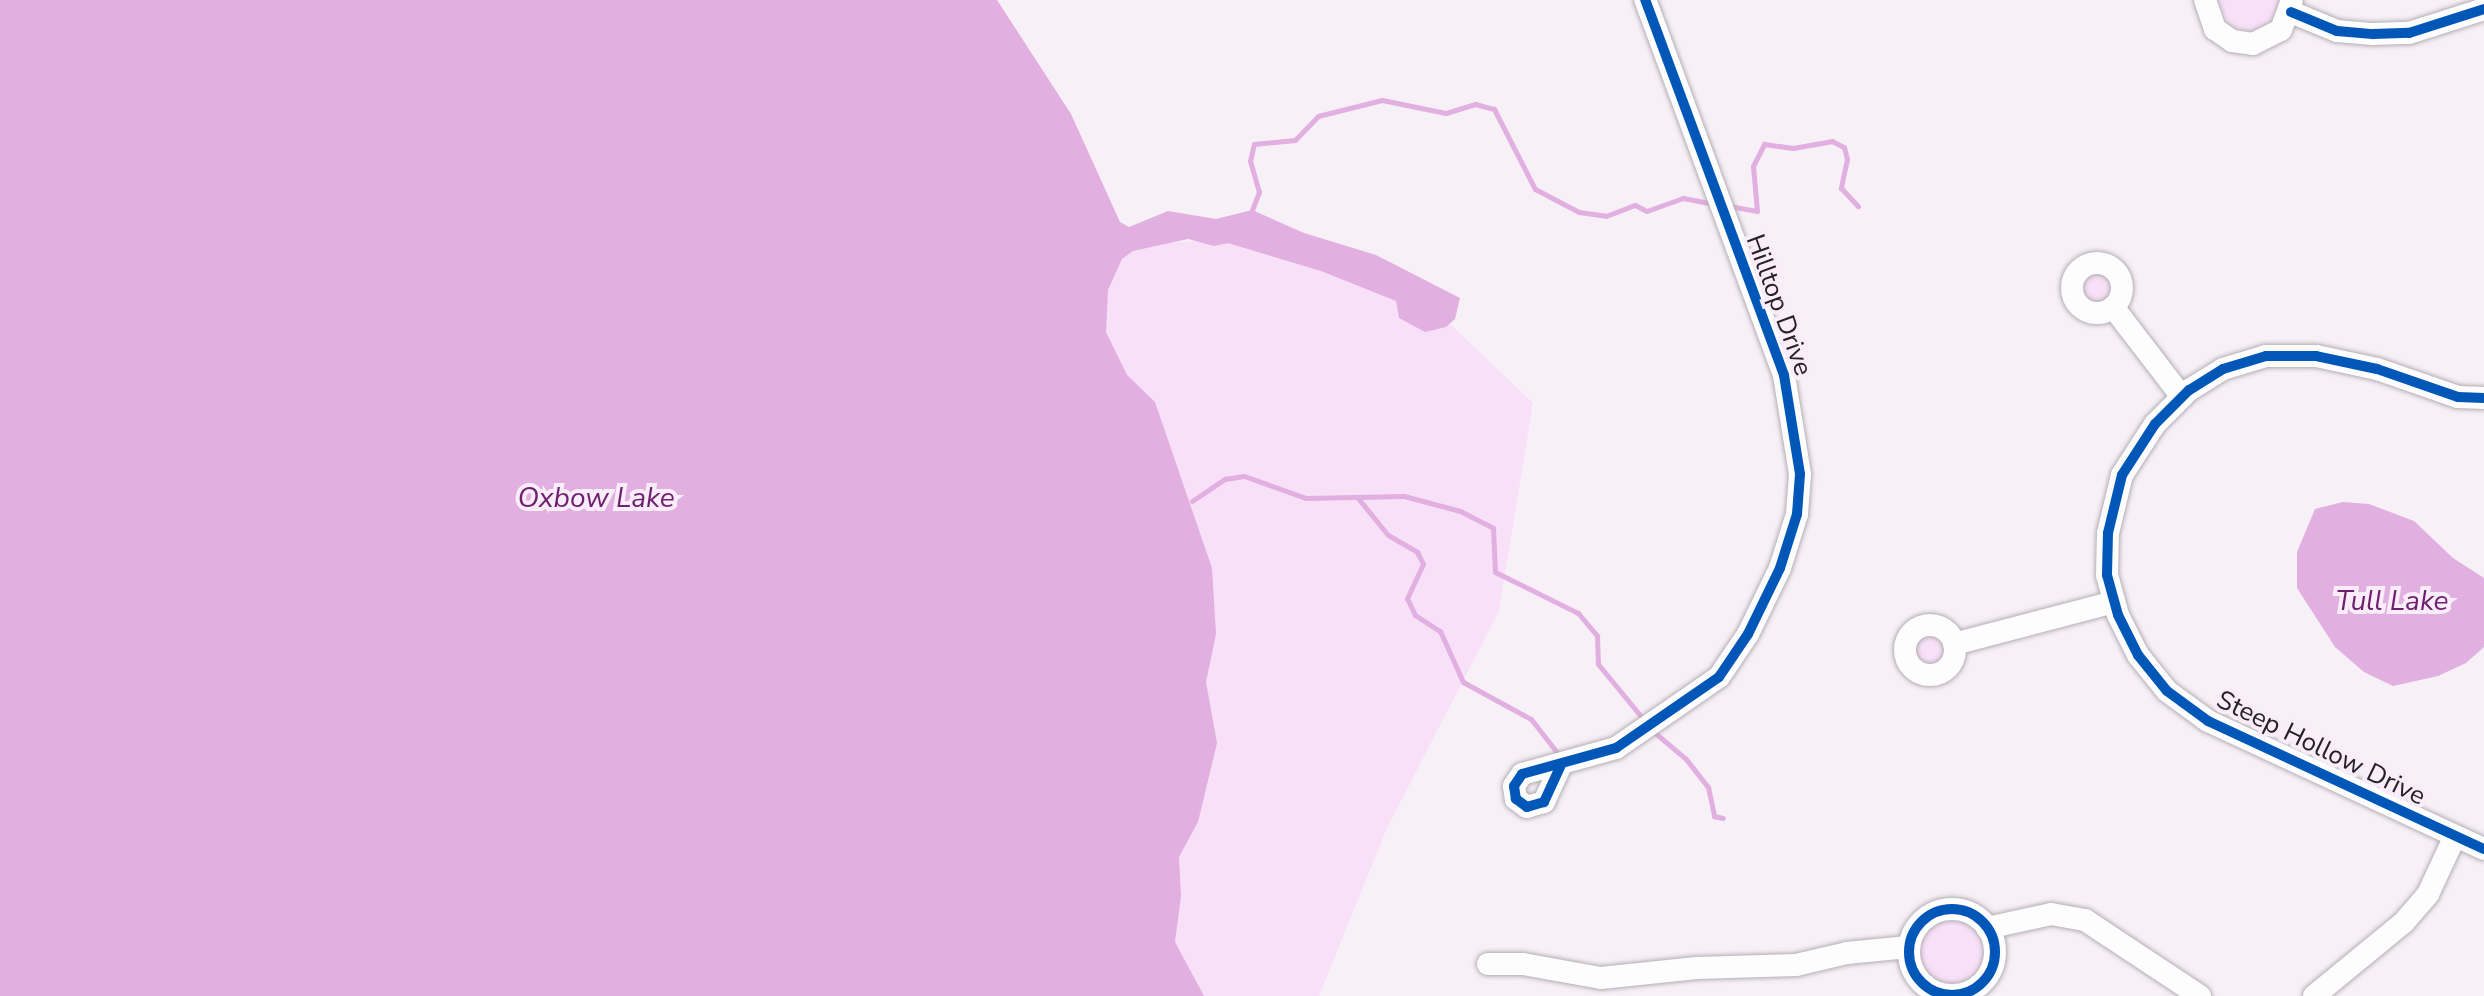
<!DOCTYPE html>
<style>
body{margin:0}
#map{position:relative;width:2484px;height:996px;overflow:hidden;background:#f7f0f7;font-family:"Nunito Sans",sans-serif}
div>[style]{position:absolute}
.green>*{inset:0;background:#f8e1f8}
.round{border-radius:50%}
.water>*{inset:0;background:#e1afe0}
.stream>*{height:5px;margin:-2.5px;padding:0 2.5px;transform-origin:2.5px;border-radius:2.5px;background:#e1afe0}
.roads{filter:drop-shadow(0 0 2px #b4afb4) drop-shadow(0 0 2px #b4afb4)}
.minor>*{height:22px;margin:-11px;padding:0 11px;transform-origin:11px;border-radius:11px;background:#fefdfe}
.minor>.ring{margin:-11px;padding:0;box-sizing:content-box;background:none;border:22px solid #fefdfe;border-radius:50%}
.cycleway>*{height:10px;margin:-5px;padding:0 5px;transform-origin:5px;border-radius:5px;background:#0057b8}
.cycleway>.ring{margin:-5px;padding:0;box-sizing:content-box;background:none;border:10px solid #0057b8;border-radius:50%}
span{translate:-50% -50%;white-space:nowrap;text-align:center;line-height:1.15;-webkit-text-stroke:8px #faedfa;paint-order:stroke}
.street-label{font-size:26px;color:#252125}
.water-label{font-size:28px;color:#6f1f71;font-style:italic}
</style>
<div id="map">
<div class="green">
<i style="clip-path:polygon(2217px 0,2282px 0,2282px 3px,2272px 23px,2251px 32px,2229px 25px)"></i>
<i style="clip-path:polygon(1269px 238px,1430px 305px,1533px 403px,1499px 611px,1387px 828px,1319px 996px,1131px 996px,1101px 246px)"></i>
<i class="round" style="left:2081px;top:271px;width:32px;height:32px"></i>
<i class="round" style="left:1911px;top:636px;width:32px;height:32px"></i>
<i class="round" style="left:1920px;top:921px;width:64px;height:64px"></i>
</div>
<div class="water">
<i style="clip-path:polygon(0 0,997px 0,1071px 114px,1120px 222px,1129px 227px,1168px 211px,1216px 219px,1252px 210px,1304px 233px,1376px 255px,1460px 298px,1455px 319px,1446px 327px,1425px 332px,1399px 318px,1396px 301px,1321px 271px,1228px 243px,1214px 246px,1188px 239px,1133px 251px,1122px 259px,1108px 290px,1106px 332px,1127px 375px,1155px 402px,1212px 568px,1216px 634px,1206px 682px,1217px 743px,1198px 822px,1179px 857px,1181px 896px,1175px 942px,1204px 996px,0 996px)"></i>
<i style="clip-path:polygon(2343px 502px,2369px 504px,2414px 521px,2453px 558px,2484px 578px,2484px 647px,2466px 663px,2438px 676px,2393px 686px,2364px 672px,2335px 647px,2297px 588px,2297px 552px,2315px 509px)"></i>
</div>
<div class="stream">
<i style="left:1729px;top:206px;width:28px;rotate:10deg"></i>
<i style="left:1757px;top:211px;width:45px;rotate:-95.1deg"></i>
<i style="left:1753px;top:166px;width:25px;rotate:-63deg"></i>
<i style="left:1764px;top:144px;width:29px;rotate:8deg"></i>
<i style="left:1793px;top:148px;width:40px;rotate:-10deg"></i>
<i style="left:1832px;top:141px;width:13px;rotate:27deg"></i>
<i style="left:1844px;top:147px;width:12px;rotate:76deg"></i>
<i style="left:1847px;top:159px;width:30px;rotate:102deg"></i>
<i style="left:1841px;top:188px;width:25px;rotate:47deg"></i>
<i style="left:1252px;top:210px;width:19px;rotate:-69deg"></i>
<i style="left:1259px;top:192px;width:32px;rotate:-106deg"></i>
<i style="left:1250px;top:161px;width:17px;rotate:-77deg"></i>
<i style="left:1254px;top:144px;width:41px;rotate:-5.6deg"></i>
<i style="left:1295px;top:140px;width:33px;rotate:-46deg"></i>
<i style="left:1318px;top:116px;width:66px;rotate:-14deg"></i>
<i style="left:1382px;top:100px;width:65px;rotate:11.5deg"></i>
<i style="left:1446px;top:113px;width:30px;rotate:-17deg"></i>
<i style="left:1475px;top:104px;width:20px;rotate:15deg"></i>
<i style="left:1494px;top:109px;width:90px;rotate:62.9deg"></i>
<i style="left:1535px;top:189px;width:50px;rotate:27.6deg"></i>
<i style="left:1579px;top:212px;width:27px;rotate:8deg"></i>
<i style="left:1606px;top:216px;width:31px;rotate:-21deg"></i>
<i style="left:1635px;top:205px;width:13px;rotate:27deg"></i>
<i style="left:1647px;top:211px;width:38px;rotate:-20deg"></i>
<i style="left:1683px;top:198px;width:33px;rotate:11deg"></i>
<i style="left:1357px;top:497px;width:49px;rotate:50.8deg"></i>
<i style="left:1388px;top:535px;width:34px;rotate:30deg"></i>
<i style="left:1417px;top:552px;width:13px;rotate:63deg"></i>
<i style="left:1423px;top:564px;width:38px;rotate:115deg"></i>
<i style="left:1407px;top:598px;width:19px;rotate:65deg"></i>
<i style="left:1415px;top:615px;width:30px;rotate:33deg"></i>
<i style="left:1440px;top:631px;width:56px;rotate:65.7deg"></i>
<i style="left:1463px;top:682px;width:77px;rotate:28.6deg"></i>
<i style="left:1531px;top:719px;width:46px;rotate:52.1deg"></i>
<i style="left:1192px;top:501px;width:40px;rotate:-34deg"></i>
<i style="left:1225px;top:479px;width:19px;rotate:-9deg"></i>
<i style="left:1244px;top:476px;width:66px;rotate:19.5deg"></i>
<i style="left:1306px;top:498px;width:98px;rotate:-1.2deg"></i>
<i style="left:1404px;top:496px;width:58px;rotate:15deg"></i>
<i style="left:1460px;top:511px;width:37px;rotate:27deg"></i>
<i style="left:1493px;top:528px;width:44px;rotate:87.4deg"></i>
<i style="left:1495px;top:572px;width:93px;rotate:26.3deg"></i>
<i style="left:1578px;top:613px;width:30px;rotate:50deg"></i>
<i style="left:1597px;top:636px;width:28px;rotate:88deg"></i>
<i style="left:1598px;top:664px;width:72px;rotate:50.6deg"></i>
<i style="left:1654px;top:732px;width:42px;rotate:40.2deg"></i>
<i style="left:1686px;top:759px;width:36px;rotate:52deg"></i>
<i style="left:1708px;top:787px;width:30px;rotate:78deg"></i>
<i style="left:1714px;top:816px;width:9px;rotate:13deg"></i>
</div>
<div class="roads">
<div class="minor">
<i style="left:2205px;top:0;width:31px;rotate:71deg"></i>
<i style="left:2215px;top:29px;width:21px;rotate:35deg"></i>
<i style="left:2232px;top:41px;width:21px;rotate:8deg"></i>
<i style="left:2253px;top:44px;width:31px;rotate:-27deg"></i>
<i style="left:2281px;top:30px;width:32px;rotate:-70deg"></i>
<i style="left:2291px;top:12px;width:50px;rotate:22.4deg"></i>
<i style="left:2337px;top:31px;width:36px;rotate:5deg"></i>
<i style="left:2373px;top:34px;width:36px;rotate:-2deg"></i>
<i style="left:2409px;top:33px;width:79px;rotate:-17.7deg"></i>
<i class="ring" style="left:2072px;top:263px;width:28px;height:28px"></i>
<i style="left:2113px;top:307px;width:113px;rotate:52.5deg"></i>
<i style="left:2484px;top:398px;width:26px;rotate:-178deg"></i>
<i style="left:2458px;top:397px;width:86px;rotate:-160.9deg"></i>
<i style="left:2377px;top:369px;width:62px;rotate:-168deg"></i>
<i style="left:2316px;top:356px;width:50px;rotate:180deg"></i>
<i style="left:2266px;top:356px;width:45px;rotate:163.2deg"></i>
<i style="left:2223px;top:369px;width:40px;rotate:148deg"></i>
<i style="left:2189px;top:390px;width:48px;rotate:135deg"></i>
<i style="left:2155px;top:424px;width:61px;rotate:122.9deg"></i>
<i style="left:2122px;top:475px;width:60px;rotate:103.6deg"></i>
<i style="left:2108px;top:533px;width:42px;rotate:91.4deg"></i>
<i style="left:2107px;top:575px;width:41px;rotate:74.6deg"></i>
<i style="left:2118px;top:615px;width:45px;rotate:63.4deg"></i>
<i style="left:2138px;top:655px;width:46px;rotate:51.1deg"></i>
<i style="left:2167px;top:691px;width:51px;rotate:36.2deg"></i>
<i style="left:2208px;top:721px;width:304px;rotate:24.9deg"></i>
<i class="ring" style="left:1905px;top:625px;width:28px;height:28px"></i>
<i style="left:1954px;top:644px;width:165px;rotate:-14.7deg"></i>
<i style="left:1561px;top:765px;width:41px;rotate:114.7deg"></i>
<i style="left:1544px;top:802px;width:18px;rotate:164deg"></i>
<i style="left:1527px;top:807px;width:14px;rotate:-144deg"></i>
<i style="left:1516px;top:799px;width:13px;rotate:-99deg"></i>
<i style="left:1514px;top:786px;width:14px;rotate:-56deg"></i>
<i style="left:1522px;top:774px;width:98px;rotate:-15.5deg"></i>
<i style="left:1616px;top:748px;width:125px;rotate:-34.6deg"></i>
<i style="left:1719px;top:677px;width:52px;rotate:-56deg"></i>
<i style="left:1748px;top:634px;width:73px;rotate:-64.1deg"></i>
<i style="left:1780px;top:568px;width:57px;rotate:-72.5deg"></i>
<i style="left:1797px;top:514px;width:40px;rotate:-85.7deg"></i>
<i style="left:1800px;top:474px;width:100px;rotate:-99.2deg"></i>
<i style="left:1784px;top:375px;width:400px;rotate:-110.3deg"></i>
<i class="ring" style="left:1909px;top:909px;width:64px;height:64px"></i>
<i style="left:1987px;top:928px;width:66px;rotate:-12.3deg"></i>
<i style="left:2051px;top:914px;width:35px;rotate:10deg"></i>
<i style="left:2085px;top:920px;width:138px;rotate:33.5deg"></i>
<i style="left:1488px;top:964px;width:35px"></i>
<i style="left:1523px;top:964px;width:79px;rotate:10.2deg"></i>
<i style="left:1601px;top:978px;width:96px;rotate:-6deg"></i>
<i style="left:1696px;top:968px;width:100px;rotate:-1.7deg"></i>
<i style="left:1796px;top:965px;width:52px;rotate:-13.2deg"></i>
<i style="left:1847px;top:953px;width:61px;rotate:-5.6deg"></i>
<i style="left:2314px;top:996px;width:117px;rotate:-39.4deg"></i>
<i style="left:2404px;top:922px;width:37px;rotate:-49deg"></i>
<i style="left:2428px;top:894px;width:64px;rotate:-65deg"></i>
</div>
</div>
<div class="cycleway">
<i style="left:2291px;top:12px;width:50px;rotate:22.4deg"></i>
<i style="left:2337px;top:31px;width:36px;rotate:5deg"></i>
<i style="left:2373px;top:34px;width:36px;rotate:-2deg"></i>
<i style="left:2409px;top:33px;width:79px;rotate:-17.7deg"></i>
<i style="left:2484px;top:398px;width:26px;rotate:-178deg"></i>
<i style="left:2458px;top:397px;width:86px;rotate:-160.9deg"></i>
<i style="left:2377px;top:369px;width:62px;rotate:-168deg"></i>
<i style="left:2316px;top:356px;width:50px;rotate:180deg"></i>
<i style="left:2266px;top:356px;width:45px;rotate:163.2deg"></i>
<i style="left:2223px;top:369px;width:40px;rotate:148deg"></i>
<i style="left:2189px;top:390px;width:48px;rotate:135deg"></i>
<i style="left:2155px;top:424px;width:61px;rotate:122.9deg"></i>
<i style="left:2122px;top:475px;width:60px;rotate:103.6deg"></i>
<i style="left:2108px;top:533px;width:42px;rotate:91.4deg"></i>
<i style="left:2107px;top:575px;width:41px;rotate:74.6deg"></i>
<i style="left:2118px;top:615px;width:45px;rotate:63.4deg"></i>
<i style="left:2138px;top:655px;width:46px;rotate:51.1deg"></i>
<i style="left:2167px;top:691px;width:51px;rotate:36.2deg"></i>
<i style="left:2208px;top:721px;width:304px;rotate:24.9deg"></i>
<i style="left:1561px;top:765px;width:41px;rotate:114.7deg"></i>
<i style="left:1544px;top:802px;width:18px;rotate:164deg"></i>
<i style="left:1527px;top:807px;width:14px;rotate:-144deg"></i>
<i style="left:1516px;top:799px;width:13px;rotate:-99deg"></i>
<i style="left:1514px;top:786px;width:14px;rotate:-56deg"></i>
<i style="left:1522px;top:774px;width:98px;rotate:-15.5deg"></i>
<i style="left:1616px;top:748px;width:125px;rotate:-34.6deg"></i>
<i style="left:1719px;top:677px;width:52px;rotate:-56deg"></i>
<i style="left:1748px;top:634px;width:73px;rotate:-64.1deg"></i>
<i style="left:1780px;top:568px;width:57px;rotate:-72.5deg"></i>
<i style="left:1797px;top:514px;width:40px;rotate:-85.7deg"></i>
<i style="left:1800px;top:474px;width:100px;rotate:-99.2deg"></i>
<i style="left:1784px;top:375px;width:400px;rotate:-110.3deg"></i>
<i class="ring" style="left:1909px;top:909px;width:76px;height:76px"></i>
</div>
<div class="street-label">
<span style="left:1779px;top:305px;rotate:70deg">Hilltop Drive</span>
<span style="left:2321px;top:748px;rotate:26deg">Steep Hollow Drive</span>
</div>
<div class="water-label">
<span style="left:596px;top:498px">Oxbow Lake</span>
<span style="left:2392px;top:601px">Tull Lake</span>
</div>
</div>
